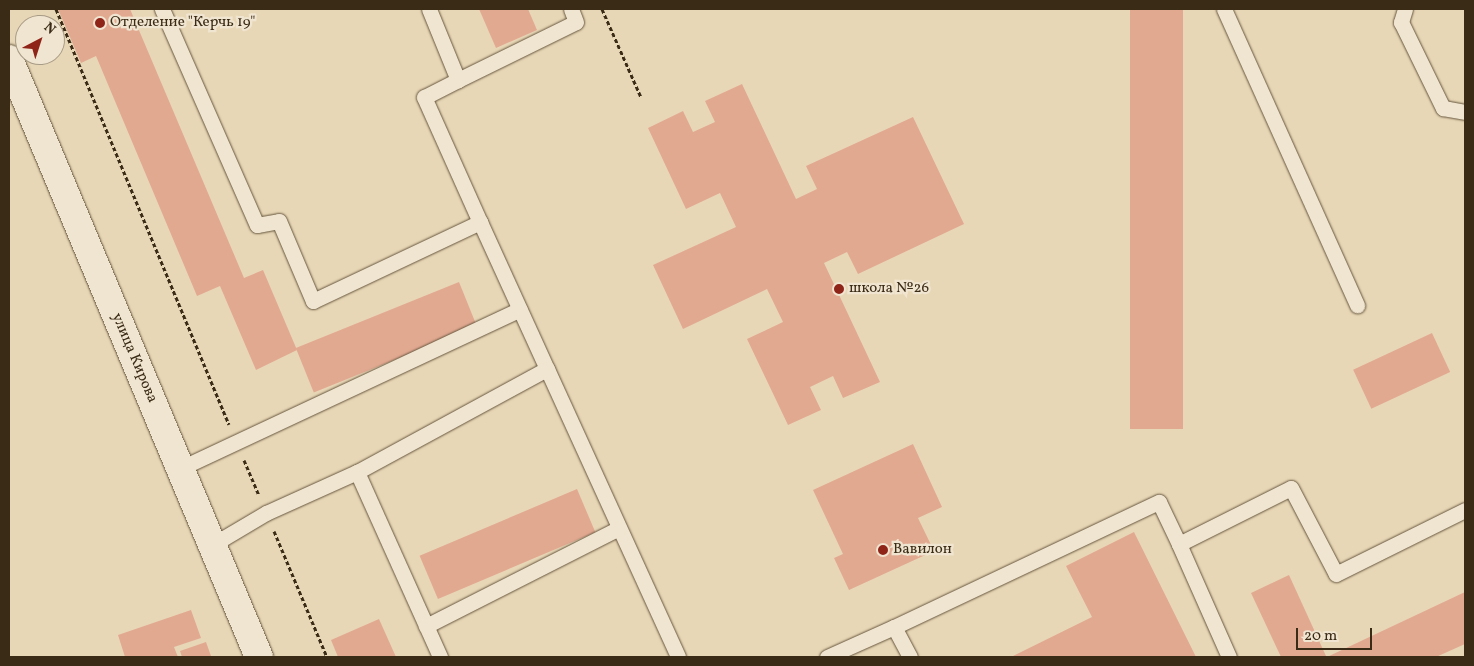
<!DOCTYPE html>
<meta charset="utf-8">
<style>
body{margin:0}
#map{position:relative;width:1474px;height:666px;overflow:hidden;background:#e8d7b6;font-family:Vollkorn,serif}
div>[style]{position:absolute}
.building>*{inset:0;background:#e2a991;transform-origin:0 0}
.path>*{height:3px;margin-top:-1.5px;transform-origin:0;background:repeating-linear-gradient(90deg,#3a2b16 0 4px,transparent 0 6.5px)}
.roads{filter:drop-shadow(0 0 1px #66563e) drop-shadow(0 0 1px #66563e)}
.service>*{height:15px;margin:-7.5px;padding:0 7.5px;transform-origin:7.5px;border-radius:7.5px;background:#f0e5d0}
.secondary>*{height:28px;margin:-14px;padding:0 14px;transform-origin:14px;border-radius:14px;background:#f0e5d0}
.dots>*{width:14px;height:14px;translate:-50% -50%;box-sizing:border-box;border:2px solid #f0e5d0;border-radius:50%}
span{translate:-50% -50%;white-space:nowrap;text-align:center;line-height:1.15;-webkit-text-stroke:4.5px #f0e5d0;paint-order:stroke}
.poi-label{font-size:15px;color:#3a2b16}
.left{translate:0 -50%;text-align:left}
.street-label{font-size:15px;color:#3a2b16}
.frame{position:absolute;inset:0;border:10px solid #3a2b16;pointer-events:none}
.north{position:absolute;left:15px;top:15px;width:50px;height:50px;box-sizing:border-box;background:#f0e5d0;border:1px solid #a79b86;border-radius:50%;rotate:40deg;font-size:14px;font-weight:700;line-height:20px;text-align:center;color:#3a2b16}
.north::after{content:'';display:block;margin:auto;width:18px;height:22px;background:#8f2418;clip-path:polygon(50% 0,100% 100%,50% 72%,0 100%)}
.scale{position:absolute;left:1296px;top:628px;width:76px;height:22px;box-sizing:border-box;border:2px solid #3a2b16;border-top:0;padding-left:6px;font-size:15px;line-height:18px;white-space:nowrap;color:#3a2b16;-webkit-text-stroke:4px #f0e5d0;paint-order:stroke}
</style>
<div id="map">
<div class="building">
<i style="clip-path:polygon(58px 9px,130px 9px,244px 278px,263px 270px,297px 350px,256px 370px,220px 286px,197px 296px,96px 56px,81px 63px)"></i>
<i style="clip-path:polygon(479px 9px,528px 9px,537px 30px,496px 48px)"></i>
<i style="left:1130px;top:9px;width:53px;height:420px"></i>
<i style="clip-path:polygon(742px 84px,796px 199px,817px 189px,806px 166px,913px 117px,964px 224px,858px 274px,847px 252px,824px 263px,880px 382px,843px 398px,833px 376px,810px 387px,821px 410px,788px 425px,747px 339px,783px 322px,767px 289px,683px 329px,653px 265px,736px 227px,720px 193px,686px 209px,648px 128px,683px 111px,693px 132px,715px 122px,705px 101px)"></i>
<i style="left:459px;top:282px;width:48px;height:176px;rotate:68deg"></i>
<i style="left:1432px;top:333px;width:43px;height:87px;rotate:65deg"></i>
<i style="clip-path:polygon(913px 444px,942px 507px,918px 518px,934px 551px,849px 590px,834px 558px,843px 554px,813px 490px)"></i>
<i style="left:577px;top:489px;width:47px;height:171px;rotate:67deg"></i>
<i style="clip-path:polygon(1134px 532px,1196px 657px,1011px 657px,1092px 617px,1066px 566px)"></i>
<i style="clip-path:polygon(1289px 575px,1326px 656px,1281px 657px,1251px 593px)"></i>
<i style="clip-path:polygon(1465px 592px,1465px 644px,1436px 657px,1327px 657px)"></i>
<i style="clip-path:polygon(191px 610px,201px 638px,174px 647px,178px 657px,125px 657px,118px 635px)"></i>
<i style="clip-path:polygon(379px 619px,396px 657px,338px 657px,331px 640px)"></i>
<i style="clip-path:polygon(206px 642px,211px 656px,182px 657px,180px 651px)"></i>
</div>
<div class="path">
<i style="left:56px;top:9px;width:450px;rotate:67.4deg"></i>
<i style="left:602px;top:9px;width:96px;rotate:66.1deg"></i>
<i style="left:244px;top:460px;width:38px;rotate:67deg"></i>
<i style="left:274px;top:531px;width:137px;rotate:67.2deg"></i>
</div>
<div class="roads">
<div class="service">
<i style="left:162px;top:9px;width:236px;rotate:66.3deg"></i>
<i style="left:257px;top:225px;width:22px;rotate:-10deg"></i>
<i style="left:279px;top:221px;width:87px;rotate:67deg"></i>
<i style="left:313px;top:301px;width:185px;rotate:-25.3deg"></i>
<i style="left:480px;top:222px;width:162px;rotate:65.5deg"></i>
<i style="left:429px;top:9px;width:77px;rotate:67.8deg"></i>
<i style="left:458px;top:80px;width:131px;rotate:-26.2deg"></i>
<i style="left:576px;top:22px;width:14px;rotate:-111deg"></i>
<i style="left:1224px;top:9px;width:325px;rotate:65.8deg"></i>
<i style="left:1405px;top:9px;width:14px;rotate:107deg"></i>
<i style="left:1401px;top:22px;width:96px;rotate:64deg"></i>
<i style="left:1443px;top:108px;width:22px;rotate:10deg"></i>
<i style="left:458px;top:80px;width:38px;rotate:153deg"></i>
<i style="left:424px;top:97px;width:137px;rotate:65.9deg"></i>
<i style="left:181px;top:468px;width:374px;rotate:-25.1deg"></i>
<i style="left:357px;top:472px;width:216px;rotate:-28.5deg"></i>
<i style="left:547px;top:369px;width:316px;rotate:65.5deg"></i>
<i style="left:212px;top:545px;width:63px;rotate:-30.7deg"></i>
<i style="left:266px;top:513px;width:100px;rotate:-24.3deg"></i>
<i style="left:357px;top:472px;width:203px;rotate:65.8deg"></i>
<i style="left:426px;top:626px;width:216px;rotate:-26.9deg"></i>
<i style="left:827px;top:657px;width:73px;rotate:-24.1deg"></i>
<i style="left:910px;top:657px;width:34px;rotate:-118deg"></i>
<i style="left:894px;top:627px;width:293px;rotate:-25.3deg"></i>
<i style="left:1159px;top:502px;width:47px;rotate:64.5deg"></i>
<i style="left:1229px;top:657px;width:124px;rotate:-113.9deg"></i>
<i style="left:1179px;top:544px;width:125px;rotate:-26.6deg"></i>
<i style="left:1291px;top:488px;width:97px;rotate:62.4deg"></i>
<i style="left:1336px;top:574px;width:144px;rotate:-26.4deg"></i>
</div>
<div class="secondary">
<i style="left:9px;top:59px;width:648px;rotate:67.31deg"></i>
</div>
</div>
<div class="dots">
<i style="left:100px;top:23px;background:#8f2418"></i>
<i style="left:839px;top:289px;background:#8f2418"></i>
<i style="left:883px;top:550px;background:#8f2418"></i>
</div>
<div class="poi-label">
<span class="left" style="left:110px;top:23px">Отделение "Керчь 19"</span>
<span class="left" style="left:849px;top:289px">школа №26</span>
<span class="left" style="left:893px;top:550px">Вавилон</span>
</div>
<div class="street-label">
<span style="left:134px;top:358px;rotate:67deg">улица Кирова</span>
</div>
<div class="frame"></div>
<div class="north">N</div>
<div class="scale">20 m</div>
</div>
